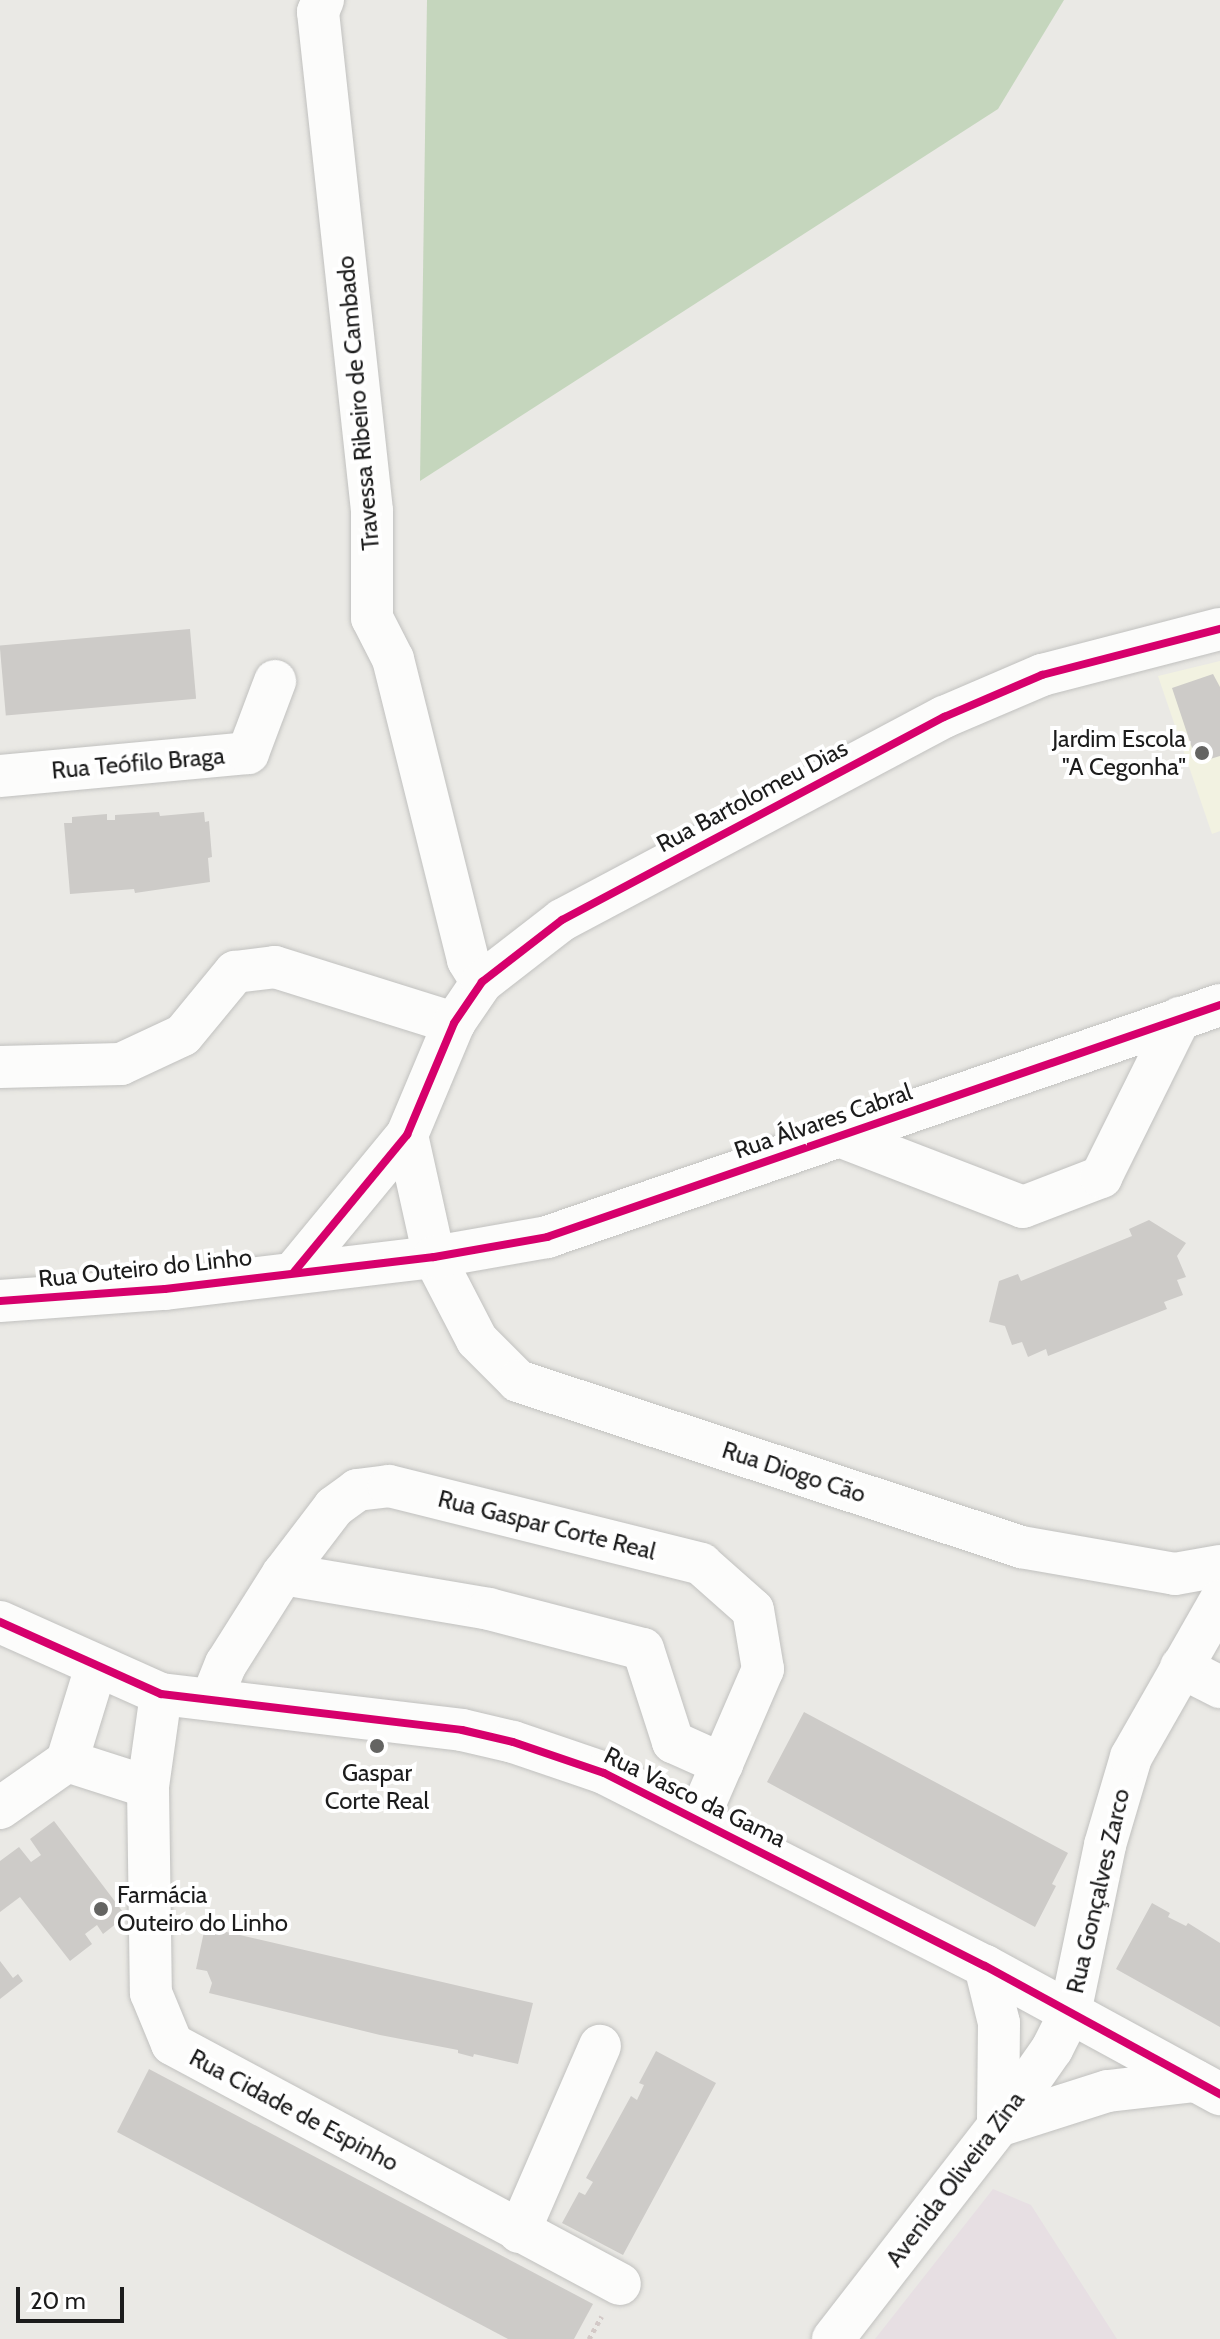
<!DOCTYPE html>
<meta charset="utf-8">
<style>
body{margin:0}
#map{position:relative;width:1220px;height:2339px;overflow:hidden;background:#eae9e5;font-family:Cabin,sans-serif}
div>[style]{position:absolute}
.industrial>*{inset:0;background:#e7dfe3}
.education>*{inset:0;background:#f2f2e1}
.forest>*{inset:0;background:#c5d6bd}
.building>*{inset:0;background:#cdcbc8;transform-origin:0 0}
.path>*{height:5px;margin-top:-2.5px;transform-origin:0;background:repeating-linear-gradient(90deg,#d3c9c7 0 4px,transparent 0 8px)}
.roads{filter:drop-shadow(0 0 2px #c1c1bf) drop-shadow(0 0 2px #c1c1bf)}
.minor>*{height:42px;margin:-21px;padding:0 21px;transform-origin:21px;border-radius:21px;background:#fcfcfb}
.cycleway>*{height:8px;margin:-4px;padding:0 4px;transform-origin:4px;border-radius:4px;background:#d6006c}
.dots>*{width:22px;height:22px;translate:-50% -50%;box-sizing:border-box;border:4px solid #fff;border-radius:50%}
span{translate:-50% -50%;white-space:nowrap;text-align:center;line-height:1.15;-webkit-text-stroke:8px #fff;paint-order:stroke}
.street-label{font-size:24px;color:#1c1c1c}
.poi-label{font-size:24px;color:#1c1c1c}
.right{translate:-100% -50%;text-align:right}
.left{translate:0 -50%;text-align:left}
.scale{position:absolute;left:16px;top:2287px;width:108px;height:36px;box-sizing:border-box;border:4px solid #1c1c1c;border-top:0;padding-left:10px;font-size:24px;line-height:28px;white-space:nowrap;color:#1c1c1c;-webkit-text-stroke:6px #fff;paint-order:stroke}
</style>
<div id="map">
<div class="industrial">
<i style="clip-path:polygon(993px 2189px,1031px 2205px,1117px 2339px,875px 2339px)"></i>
</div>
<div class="education">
<i style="clip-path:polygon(1220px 661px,1220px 831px,1212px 834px,1158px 676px)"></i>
</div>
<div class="forest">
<i style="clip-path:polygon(427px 0,1064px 0,998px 109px,420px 481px)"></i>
</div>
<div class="building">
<i style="left:190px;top:629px;width:70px;height:191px;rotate:85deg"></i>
<i style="clip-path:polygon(1213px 674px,1220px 687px,1220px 756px,1197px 763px,1172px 688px)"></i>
<i style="clip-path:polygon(159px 812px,160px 816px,204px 812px,205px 822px,209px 821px,212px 857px,208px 858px,210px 882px,135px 893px,134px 889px,70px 894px,64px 823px,72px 823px,72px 817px,107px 814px,107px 820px,115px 820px,115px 815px)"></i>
<i style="clip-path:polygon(1149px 1220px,1186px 1243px,1177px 1256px,1186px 1277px,1177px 1280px,1183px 1295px,1164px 1302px,1167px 1309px,1048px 1356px,1046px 1349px,1028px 1357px,1022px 1342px,1012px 1345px,1005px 1326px,989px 1322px,999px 1281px,1018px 1274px,1021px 1281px,1132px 1236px,1129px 1229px)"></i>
<i style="clip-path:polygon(804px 1712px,1068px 1853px,1052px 1884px,1056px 1886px,1035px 1927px,767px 1782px)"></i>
<i style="clip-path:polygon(54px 1821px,126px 1916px,103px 1934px,97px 1925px,85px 1934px,92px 1944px,70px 1961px,20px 1897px,0 1912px,0 1861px,19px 1847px,31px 1862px,41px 1855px,30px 1839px)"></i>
<i style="clip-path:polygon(1152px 1903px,1170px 1913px,1168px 1917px,1186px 1926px,1188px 1923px,1220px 1943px,1220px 2027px,1116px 1969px)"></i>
<i style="clip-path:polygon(205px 1927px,533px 2003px,518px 2064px,474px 2054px,473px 2057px,458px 2053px,458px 2050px,380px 2035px,209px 1993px,212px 1983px,207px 1971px,196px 1969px)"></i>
<i style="clip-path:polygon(0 1961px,13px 1978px,18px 1974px,23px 1981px,0 1999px)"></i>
<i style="clip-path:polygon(656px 2051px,716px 2083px,623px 2255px,562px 2223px,579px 2192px,585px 2195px,593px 2182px,586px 2178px,631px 2096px,637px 2100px,644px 2085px,639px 2083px)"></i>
<i style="clip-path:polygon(149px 2069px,593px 2304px,574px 2339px,508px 2339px,117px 2132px)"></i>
</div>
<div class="path">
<i style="left:589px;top:2339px;width:26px;rotate:-61deg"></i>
</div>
<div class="roads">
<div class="minor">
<i style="left:323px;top:0;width:13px;rotate:113deg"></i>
<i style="left:318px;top:12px;width:502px;rotate:83.82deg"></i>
<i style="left:372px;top:511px;width:107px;rotate:90deg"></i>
<i style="left:372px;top:618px;width:46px;rotate:62.9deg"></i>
<i style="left:393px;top:659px;width:310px;rotate:76deg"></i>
<i style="left:468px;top:960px;width:26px;rotate:58deg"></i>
<i style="left:0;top:776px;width:249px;rotate:-5.3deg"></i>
<i style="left:248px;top:753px;width:77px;rotate:-69.4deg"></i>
<i style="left:0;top:1067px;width:121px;rotate:-1.4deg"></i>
<i style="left:121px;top:1064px;width:68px;rotate:-25.1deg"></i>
<i style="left:183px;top:1035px;width:82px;rotate:-50.5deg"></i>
<i style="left:235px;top:972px;width:40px;rotate:-7.1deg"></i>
<i style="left:275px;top:967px;width:188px;rotate:17.4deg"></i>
<i style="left:407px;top:1135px;width:125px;rotate:77.5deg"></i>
<i style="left:434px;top:1257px;width:93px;rotate:62.6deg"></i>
<i style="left:477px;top:1340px;width:58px;rotate:45deg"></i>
<i style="left:518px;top:1381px;width:530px;rotate:18.26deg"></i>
<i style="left:1021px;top:1547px;width:156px;rotate:9.9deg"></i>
<i style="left:1175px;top:1574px;width:46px;rotate:-10.1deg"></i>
<i style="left:839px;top:1136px;width:197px;rotate:21.1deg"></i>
<i style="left:1023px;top:1207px;width:84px;rotate:-21deg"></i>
<i style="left:1101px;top:1177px;width:178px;rotate:-63.6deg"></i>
<i style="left:294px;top:1272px;width:178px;rotate:-50.5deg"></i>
<i style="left:407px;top:1135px;width:121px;rotate:-67.2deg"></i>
<i style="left:454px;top:1023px;width:50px;rotate:-55.7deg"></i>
<i style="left:482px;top:982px;width:101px;rotate:-37.8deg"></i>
<i style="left:562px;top:920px;width:433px;rotate:-28deg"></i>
<i style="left:944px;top:717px;width:107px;rotate:-23.2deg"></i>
<i style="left:1042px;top:675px;width:184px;rotate:-14.5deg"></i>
<i style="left:0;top:1301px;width:165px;rotate:-4.2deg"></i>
<i style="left:165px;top:1289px;width:271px;rotate:-6.8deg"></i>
<i style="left:434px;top:1257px;width:115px;rotate:-10deg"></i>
<i style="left:547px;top:1237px;width:712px;rotate:-19.02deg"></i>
<i style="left:283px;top:1574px;width:209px;rotate:9.6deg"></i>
<i style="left:489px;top:1609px;width:159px;rotate:14.6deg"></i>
<i style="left:643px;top:1649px;width:98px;rotate:72.1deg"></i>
<i style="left:673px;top:1742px;width:54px;rotate:24.2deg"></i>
<i style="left:0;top:1622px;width:176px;rotate:24.1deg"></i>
<i style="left:161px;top:1694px;width:303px;rotate:6.8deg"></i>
<i style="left:462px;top:1730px;width:52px;rotate:13.2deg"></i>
<i style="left:513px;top:1742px;width:96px;rotate:18.8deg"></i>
<i style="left:604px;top:1773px;width:427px;rotate:26.9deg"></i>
<i style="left:985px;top:1966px;width:268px;rotate:28.6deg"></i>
<i style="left:1181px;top:1667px;width:44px;rotate:27.1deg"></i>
<i style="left:161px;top:1694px;width:94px;rotate:98deg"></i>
<i style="left:148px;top:1787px;width:206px;rotate:89.2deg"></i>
<i style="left:151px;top:1993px;width:55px;rotate:67.6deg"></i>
<i style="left:172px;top:2044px;width:508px;rotate:28.18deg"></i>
<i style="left:212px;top:1698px;width:37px;rotate:-68deg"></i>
<i style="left:226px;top:1664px;width:107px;rotate:-57.7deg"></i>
<i style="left:283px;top:1574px;width:84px;rotate:-52.7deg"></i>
<i style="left:334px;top:1507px;width:29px;rotate:-36deg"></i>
<i style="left:357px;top:1490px;width:32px;rotate:-7deg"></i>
<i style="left:389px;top:1486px;width:322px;rotate:14deg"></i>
<i style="left:701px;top:1564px;width:69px;rotate:41.5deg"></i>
<i style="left:753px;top:1610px;width:60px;rotate:80.4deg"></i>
<i style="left:763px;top:1669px;width:163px;rotate:113.4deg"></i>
<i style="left:67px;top:1761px;width:98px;rotate:-72.9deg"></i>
<i style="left:67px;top:1761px;width:85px;rotate:17.8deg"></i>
<i style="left:0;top:1808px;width:82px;rotate:-35deg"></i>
<i style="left:985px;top:1966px;width:59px;rotate:76.2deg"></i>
<i style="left:999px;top:2023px;width:103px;rotate:90.6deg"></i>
<i style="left:998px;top:2126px;width:115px;rotate:-17.7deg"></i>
<i style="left:1108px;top:2091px;width:88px;rotate:-6.6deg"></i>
<i style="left:519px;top:2232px;width:203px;rotate:-66.5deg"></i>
<i style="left:833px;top:2339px;width:269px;rotate:-52.2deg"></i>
<i style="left:998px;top:2126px;width:94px;rotate:-55deg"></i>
<i style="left:1052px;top:2049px;width:40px;rotate:-63.4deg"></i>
<i style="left:1070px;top:2013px;width:172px;rotate:-78.2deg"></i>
<i style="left:1105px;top:1845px;width:92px;rotate:-73.5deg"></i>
<i style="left:1131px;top:1757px;width:180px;rotate:-60.3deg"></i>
</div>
</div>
<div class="cycleway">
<i style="left:294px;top:1272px;width:178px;rotate:-50.5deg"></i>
<i style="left:407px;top:1135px;width:121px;rotate:-67.2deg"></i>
<i style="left:454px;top:1023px;width:50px;rotate:-55.7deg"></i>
<i style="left:482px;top:982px;width:101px;rotate:-37.8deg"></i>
<i style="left:562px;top:920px;width:433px;rotate:-28deg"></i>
<i style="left:944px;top:717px;width:107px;rotate:-23.2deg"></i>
<i style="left:1042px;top:675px;width:184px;rotate:-14.5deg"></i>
<i style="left:0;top:1301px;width:165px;rotate:-4.2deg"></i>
<i style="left:165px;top:1289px;width:271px;rotate:-6.8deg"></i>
<i style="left:434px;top:1257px;width:115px;rotate:-10deg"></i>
<i style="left:547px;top:1237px;width:712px;rotate:-19.02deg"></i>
<i style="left:0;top:1622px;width:176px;rotate:24.1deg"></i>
<i style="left:161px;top:1694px;width:303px;rotate:6.8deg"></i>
<i style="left:462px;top:1730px;width:52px;rotate:13.2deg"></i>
<i style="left:513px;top:1742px;width:96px;rotate:18.8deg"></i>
<i style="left:604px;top:1773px;width:427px;rotate:26.9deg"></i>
<i style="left:985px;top:1966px;width:268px;rotate:28.6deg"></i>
</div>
<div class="dots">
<i style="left:1202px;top:753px;background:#646462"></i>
<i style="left:377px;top:1746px;background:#646462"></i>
<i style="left:101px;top:1909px;background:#646462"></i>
</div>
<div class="street-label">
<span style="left:358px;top:403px;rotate:-95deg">Travessa Ribeiro de Cambado</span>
<span style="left:138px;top:763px;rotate:-5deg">Rua Teófilo Braga</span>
<span style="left:752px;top:796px;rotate:-28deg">Rua Bartolomeu Dias</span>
<span style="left:823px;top:1121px;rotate:-19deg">Rua Álvares Cabral</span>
<span style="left:145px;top:1268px;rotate:-6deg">Rua Outeiro do Linho</span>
<span style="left:794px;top:1472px;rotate:18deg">Rua Diogo Cão</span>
<span style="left:547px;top:1525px;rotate:14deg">Rua Gaspar Corte Real</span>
<span style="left:695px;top:1797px;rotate:26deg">Rua Vasco da Gama</span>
<span style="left:1098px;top:1891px;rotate:-77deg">Rua Gonçalves Zarco</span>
<span style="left:294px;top:2110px;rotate:28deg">Rua Cidade de Espinho</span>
<span style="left:955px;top:2179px;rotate:-53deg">Avenida Oliveira Zina</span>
</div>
<div class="poi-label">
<span class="right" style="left:1186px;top:753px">Jardim Escola<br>"A Cegonha"</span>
<span style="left:377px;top:1787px">Gaspar<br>Corte Real</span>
<span class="left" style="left:117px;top:1909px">Farmácia<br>Outeiro do Linho</span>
</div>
<div class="scale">20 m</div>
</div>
